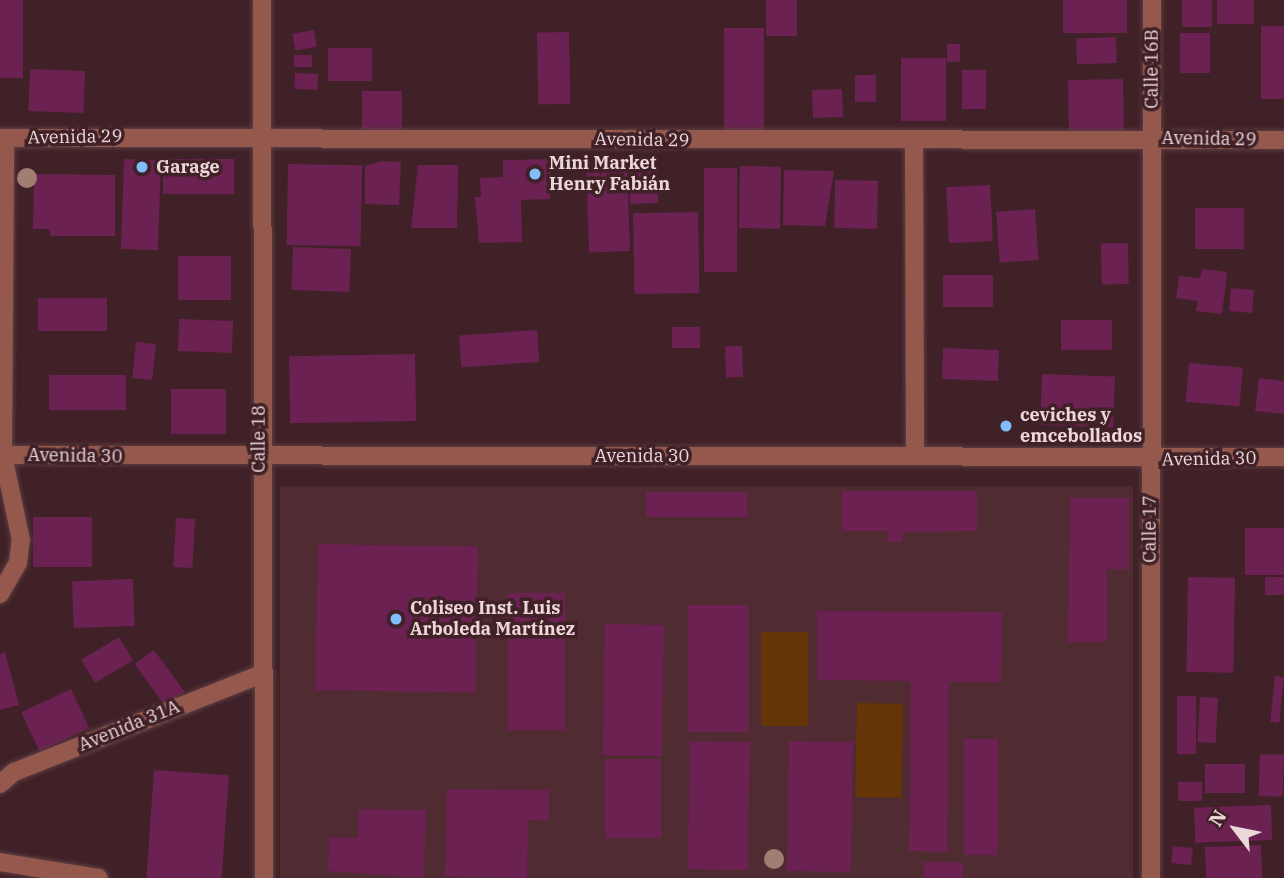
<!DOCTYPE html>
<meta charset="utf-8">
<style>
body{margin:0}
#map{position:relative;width:1284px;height:878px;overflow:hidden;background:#402127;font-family:"IBM Plex Serif",serif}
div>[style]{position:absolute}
.built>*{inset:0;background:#502b31;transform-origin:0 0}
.green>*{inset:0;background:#653508;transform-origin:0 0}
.building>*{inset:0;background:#6b2151;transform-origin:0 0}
.roads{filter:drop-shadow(0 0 2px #5c3e43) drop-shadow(0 0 2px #5c3e43)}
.minor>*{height:18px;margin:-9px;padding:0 9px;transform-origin:9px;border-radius:9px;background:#94594c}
.trees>*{width:20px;height:20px;margin:-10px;border-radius:50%;background:#a27d71}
.dots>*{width:19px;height:19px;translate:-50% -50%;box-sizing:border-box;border:4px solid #402127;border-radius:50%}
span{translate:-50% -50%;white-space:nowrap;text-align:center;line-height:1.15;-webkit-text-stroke:7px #402127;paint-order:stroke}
.street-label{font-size:18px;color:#ecd7d9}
.poi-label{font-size:18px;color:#ecd7d9;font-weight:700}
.left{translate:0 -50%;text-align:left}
.north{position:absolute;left:1200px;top:794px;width:70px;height:70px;-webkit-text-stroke:5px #402127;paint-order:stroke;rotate:302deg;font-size:19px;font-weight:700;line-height:28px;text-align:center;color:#ecd7d9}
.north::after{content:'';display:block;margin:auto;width:24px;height:32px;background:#ecd7d9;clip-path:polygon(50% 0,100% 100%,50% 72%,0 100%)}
</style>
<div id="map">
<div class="built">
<i style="left:280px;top:486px;width:853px;height:392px"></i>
</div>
<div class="green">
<i style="left:761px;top:632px;width:47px;height:94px"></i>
<i style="left:857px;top:703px;width:46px;height:94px;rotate:1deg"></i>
</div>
<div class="building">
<i style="left:0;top:0;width:23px;height:78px"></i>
<i style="left:766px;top:0;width:31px;height:36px"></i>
<i style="left:1063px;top:0;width:64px;height:33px"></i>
<i style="left:1182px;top:0;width:30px;height:27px"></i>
<i style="left:1217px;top:0;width:37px;height:24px"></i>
<i style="left:1261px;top:26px;width:23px;height:73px"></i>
<i style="left:724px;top:28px;width:40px;height:102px"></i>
<i style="left:314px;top:30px;width:17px;height:22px;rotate:80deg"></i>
<i style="left:569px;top:32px;width:72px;height:32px;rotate:89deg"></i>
<i style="left:1180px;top:33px;width:30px;height:40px"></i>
<i style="left:1116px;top:37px;width:26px;height:40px;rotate:88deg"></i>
<i style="left:947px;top:44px;width:13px;height:18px"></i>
<i style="left:372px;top:48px;width:33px;height:44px;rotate:90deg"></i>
<i style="left:312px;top:55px;width:12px;height:18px;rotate:90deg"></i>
<i style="left:946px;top:58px;width:63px;height:45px;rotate:90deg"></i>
<i style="left:30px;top:69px;width:55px;height:42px;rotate:2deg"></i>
<i style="left:962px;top:70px;width:24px;height:39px"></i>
<i style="left:295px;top:73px;width:23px;height:16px;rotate:2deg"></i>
<i style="left:855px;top:75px;width:21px;height:27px"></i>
<i style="left:1123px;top:79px;width:60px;height:55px;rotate:89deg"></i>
<i style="left:842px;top:89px;width:28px;height:30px;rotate:88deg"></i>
<i style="left:362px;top:91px;width:40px;height:41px"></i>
<i style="left:124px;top:159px;width:37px;height:90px;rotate:2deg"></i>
<i style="left:163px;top:159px;width:71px;height:35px"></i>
<i style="clip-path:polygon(550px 159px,550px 199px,521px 200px,522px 242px,479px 243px,475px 197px,481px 197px,480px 178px,503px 177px,503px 160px)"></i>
<i style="clip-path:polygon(382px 161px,401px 162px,399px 205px,365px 204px,365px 166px)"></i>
<i style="left:288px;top:164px;width:74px;height:81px;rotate:1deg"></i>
<i style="left:627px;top:164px;width:87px;height:41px;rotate:88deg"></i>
<i style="clip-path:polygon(418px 165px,458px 165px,457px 228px,411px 228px)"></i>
<i style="left:740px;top:166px;width:41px;height:62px;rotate:1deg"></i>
<i style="left:704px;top:168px;width:33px;height:104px"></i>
<i style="left:657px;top:169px;width:34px;height:28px;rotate:88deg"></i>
<i style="clip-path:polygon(784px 170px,834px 171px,825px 226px,783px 225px)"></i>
<i style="clip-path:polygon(34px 174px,115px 175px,115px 236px,50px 236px,50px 229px,33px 229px)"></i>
<i style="left:835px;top:180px;width:43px;height:48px;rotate:1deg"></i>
<i style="left:990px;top:185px;width:56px;height:44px;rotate:87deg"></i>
<i style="left:1195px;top:208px;width:49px;height:41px"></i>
<i style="left:1035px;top:209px;width:51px;height:39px;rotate:86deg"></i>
<i style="left:698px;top:212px;width:81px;height:65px;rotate:89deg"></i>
<i style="left:1128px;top:243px;width:41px;height:27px;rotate:89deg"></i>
<i style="left:293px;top:247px;width:58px;height:43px;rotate:2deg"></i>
<i style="left:178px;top:256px;width:53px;height:44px"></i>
<i style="clip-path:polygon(1202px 269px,1227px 272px,1222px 314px,1196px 311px,1198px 301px,1176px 298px,1179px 276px,1200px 278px)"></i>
<i style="left:993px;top:275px;width:32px;height:50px;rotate:90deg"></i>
<i style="left:1231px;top:288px;width:23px;height:23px;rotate:5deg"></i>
<i style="left:38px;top:298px;width:69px;height:33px"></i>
<i style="left:1061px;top:320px;width:51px;height:30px"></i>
<i style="left:233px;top:321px;width:32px;height:54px;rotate:92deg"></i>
<i style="left:700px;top:327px;width:21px;height:28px;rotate:90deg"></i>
<i style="left:537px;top:330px;width:32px;height:78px;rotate:86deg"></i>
<i style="left:136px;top:342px;width:20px;height:36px;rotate:6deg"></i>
<i style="left:742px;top:346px;width:31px;height:17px;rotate:88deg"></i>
<i style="left:943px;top:348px;width:56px;height:31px;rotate:2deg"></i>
<i style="left:415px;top:354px;width:67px;height:126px;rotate:89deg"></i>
<i style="left:1189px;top:363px;width:54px;height:39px;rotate:5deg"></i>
<i style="left:1042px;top:374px;width:73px;height:51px;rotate:2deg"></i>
<i style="left:49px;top:375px;width:77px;height:35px"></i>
<i style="clip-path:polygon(1259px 378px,1284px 381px,1284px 414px,1255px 411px)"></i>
<i style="left:171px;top:389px;width:55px;height:45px"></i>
<i style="clip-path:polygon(842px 491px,977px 491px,977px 531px,903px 532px,903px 542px,888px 542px,888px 531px,842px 531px)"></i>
<i style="left:747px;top:492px;width:25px;height:101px;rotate:90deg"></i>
<i style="clip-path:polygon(1070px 498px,1129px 498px,1129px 569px,1107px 569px,1107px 642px,1068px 642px)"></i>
<i style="left:33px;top:517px;width:59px;height:50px"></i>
<i style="left:176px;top:518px;width:19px;height:49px;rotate:3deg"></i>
<i style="left:1284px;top:528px;width:47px;height:39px;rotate:90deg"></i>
<i style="left:318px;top:544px;width:160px;height:146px;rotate:1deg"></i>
<i style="left:1188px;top:577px;width:47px;height:95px;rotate:1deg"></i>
<i style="left:1284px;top:577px;width:18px;height:19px;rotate:90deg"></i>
<i style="left:133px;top:579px;width:47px;height:61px;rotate:88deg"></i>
<i style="left:508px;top:593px;width:57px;height:137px"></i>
<i style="left:688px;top:605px;width:61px;height:127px"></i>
<i style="clip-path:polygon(817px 611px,1002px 612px,1001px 682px,949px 682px,947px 852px,909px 851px,911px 681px,817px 680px)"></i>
<i style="left:605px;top:624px;width:59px;height:131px;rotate:1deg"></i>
<i style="left:119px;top:637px;width:27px;height:44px;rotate:59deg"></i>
<i style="left:154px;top:650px;width:52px;height:24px;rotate:54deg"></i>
<i style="clip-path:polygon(5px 652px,19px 705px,0 710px,0 654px)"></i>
<i style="left:1275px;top:676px;width:9px;height:46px;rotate:6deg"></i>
<i style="left:71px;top:689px;width:43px;height:55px;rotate:65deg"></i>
<i style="left:1177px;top:696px;width:19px;height:58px"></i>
<i style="left:1200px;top:697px;width:18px;height:45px;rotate:3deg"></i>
<i style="left:964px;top:739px;width:34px;height:116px"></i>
<i style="left:690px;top:741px;width:60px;height:128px;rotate:1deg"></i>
<i style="left:789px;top:741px;width:64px;height:130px;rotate:1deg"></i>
<i style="left:1260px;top:754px;width:24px;height:42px;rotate:2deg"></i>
<i style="left:605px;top:759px;width:56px;height:79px"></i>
<i style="left:1245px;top:764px;width:29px;height:40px;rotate:90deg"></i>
<i style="left:154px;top:770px;width:75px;height:108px;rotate:4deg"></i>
<i style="left:1178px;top:782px;width:24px;height:19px"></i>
<i style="clip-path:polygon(447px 789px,549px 790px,549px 821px,528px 820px,527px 878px,445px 876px)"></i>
<i style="left:1271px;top:805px;width:35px;height:77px;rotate:88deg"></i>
<i style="clip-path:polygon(359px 809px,426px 810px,424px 878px,328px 871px,329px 837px,358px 838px)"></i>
<i style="left:1261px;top:845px;width:33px;height:56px;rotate:88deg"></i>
<i style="left:1173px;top:846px;width:20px;height:17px;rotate:6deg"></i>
<i style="left:924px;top:862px;width:39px;height:16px;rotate:1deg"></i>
</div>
<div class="roads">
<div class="minor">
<i style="left:262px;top:0;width:878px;rotate:89.87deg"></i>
<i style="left:0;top:138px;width:1284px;rotate:0.09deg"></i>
<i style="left:914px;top:144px;width:311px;rotate:89.8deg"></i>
<i style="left:0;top:455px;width:1284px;rotate:0.09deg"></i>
<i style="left:0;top:594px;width:36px;rotate:-60deg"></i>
<i style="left:18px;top:563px;width:23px;rotate:-83deg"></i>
<i style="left:21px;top:540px;width:87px;rotate:-102deg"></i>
<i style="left:3px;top:455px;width:317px;rotate:-89.6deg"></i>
<i style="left:0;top:784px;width:18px;rotate:-41deg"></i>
<i style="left:14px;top:772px;width:266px;rotate:-21.6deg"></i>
<i style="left:0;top:862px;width:100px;rotate:9.2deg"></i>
<i style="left:1151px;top:878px;width:878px;rotate:-89.93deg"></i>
</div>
</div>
<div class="trees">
<i style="left:27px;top:178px"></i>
<i style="left:774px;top:859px"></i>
</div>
<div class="dots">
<i style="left:142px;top:167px;background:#80bdfa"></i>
<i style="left:535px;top:174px;background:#80bdfa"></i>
<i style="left:1006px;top:426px;background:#80bdfa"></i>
<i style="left:396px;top:619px;background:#80bdfa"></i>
</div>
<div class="street-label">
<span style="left:1152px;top:69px;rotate:-90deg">Calle 16B</span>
<span style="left:75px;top:137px;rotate:-1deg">Avenida 29</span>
<span style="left:1209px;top:139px;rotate:1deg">Avenida 29</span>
<span style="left:642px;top:140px;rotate:1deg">Avenida 29</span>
<span style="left:259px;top:439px;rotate:-90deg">Calle 18</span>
<span style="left:75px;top:456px;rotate:1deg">Avenida 30</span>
<span style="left:642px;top:456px">Avenida 30</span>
<span style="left:1209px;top:459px;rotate:-1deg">Avenida 30</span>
<span style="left:1150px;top:529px;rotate:-90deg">Calle 17</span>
<span style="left:129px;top:726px;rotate:-22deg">Avenida 31A</span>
</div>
<div class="poi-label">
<span class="left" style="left:549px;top:174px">Mini Market<br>Henry Fabián</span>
<span class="left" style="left:156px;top:167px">Garage</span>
<span class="left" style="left:1020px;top:426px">ceviches y<br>emcebollados</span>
<span class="left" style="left:410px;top:619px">Coliseo Inst. Luis<br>Arboleda Martínez</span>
</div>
<div class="north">N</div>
</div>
